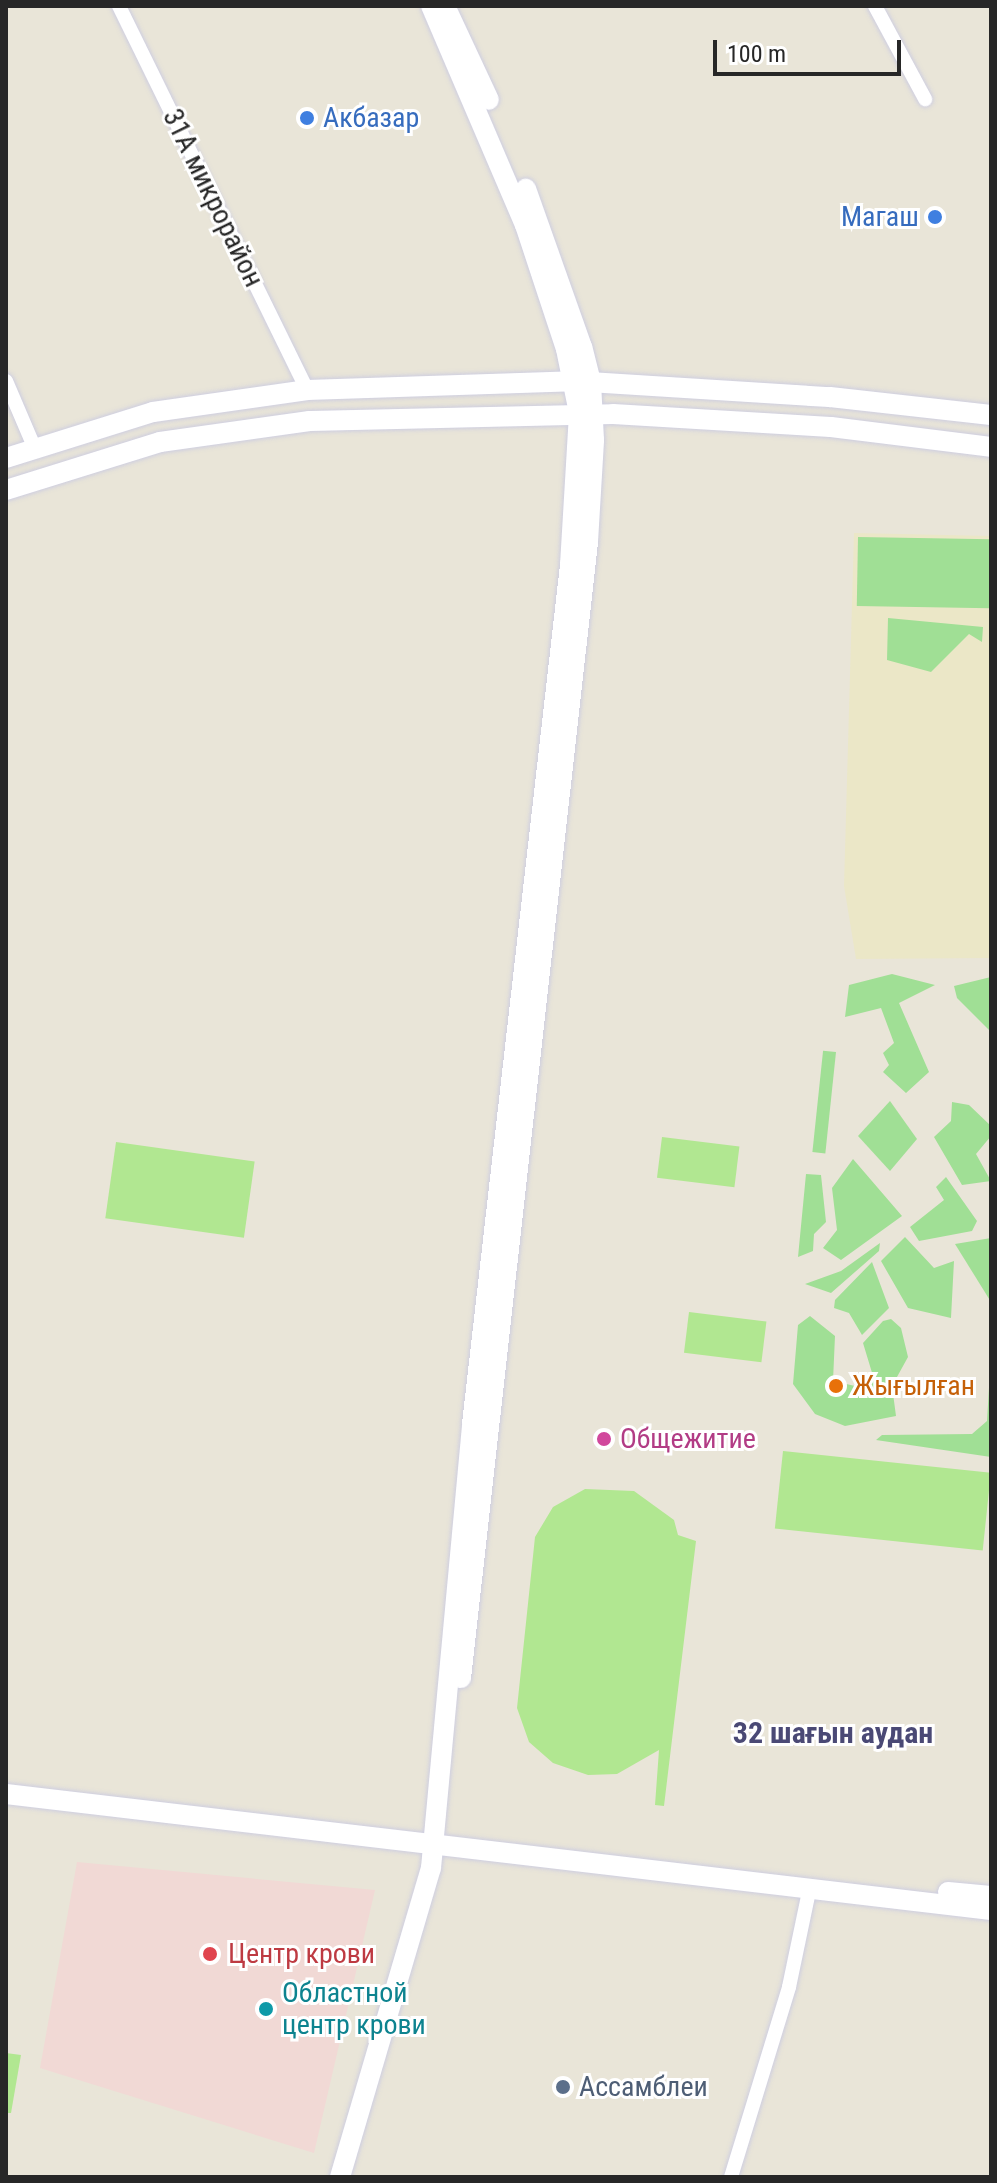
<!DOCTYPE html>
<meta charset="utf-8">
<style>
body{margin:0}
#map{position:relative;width:997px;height:2183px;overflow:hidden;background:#e9e5d8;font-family:"Roboto Condensed",sans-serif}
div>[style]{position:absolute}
.education>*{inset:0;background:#ebe7c7}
.medical>*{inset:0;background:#f1d9d5}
.green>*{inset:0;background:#a0df95;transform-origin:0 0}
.pitch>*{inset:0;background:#b1e791;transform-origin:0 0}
.roads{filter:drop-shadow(0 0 2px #cecee0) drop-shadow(0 0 2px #cecee0)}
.street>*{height:14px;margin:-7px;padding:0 7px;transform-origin:7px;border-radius:7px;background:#fff}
.secondary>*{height:20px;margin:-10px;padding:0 10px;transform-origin:10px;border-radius:10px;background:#fff}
.dots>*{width:22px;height:22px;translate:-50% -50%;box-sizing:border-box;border:4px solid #fff;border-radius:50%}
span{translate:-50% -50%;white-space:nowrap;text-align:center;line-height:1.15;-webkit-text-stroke:6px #fff;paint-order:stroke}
.shop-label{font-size:28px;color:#366cbe}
.left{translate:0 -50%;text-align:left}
.right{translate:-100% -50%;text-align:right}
.street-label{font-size:28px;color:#272727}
.food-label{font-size:28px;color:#c56008}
.hotel-label{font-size:28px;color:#b23c85}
.health-label{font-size:28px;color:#be3a42}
.culture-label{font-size:28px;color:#0d838f}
.service-label{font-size:28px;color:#4e5e75}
.neighbourhood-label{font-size:30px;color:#4a4975;font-weight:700}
.frame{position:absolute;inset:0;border:8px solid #272727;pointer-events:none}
.scale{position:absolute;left:713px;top:40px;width:188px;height:36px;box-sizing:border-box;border:4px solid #272727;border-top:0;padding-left:10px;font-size:24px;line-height:28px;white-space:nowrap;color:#272727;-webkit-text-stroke:6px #fff;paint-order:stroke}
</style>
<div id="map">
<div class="education">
<i style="clip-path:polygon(854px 533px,991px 536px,991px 958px,856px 959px,844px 886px)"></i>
</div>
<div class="medical">
<i style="clip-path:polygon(77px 1862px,375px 1890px,314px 2153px,40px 2068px)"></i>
</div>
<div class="green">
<i style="left:858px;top:537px;width:133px;height:69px;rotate:1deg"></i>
<i style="clip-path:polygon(888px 618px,983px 627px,982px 642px,969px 634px,931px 672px,887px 660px)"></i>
<i style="clip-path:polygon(892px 974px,935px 985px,899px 1003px,929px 1072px,906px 1093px,883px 1072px,889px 1065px,883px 1053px,894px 1043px,881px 1008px,845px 1017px,849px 985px)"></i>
<i style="clip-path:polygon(991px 977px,991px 1032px,957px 998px,954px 986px)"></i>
<i style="left:836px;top:1052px;width:102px;height:13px;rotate:96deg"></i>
<i style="clip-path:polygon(890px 1101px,917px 1139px,890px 1171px,858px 1136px)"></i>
<i style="clip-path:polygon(952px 1102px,969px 1105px,991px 1126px,991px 1136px,976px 1154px,991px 1181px,962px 1185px,934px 1137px,951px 1121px)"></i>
<i style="clip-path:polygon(853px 1159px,902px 1216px,841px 1260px,823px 1248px,837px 1230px,832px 1188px)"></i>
<i style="clip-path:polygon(806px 1174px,821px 1175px,826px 1222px,814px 1234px,813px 1251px,798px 1257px)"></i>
<i style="clip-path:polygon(946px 1177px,977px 1221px,972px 1231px,919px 1241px,910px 1227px,944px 1200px,936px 1187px)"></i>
<i style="clip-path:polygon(905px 1237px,934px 1268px,954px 1261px,951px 1318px,908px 1308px,881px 1261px)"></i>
<i style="clip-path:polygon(991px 1238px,991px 1302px,955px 1244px)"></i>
<i style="clip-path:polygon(880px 1243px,879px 1251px,831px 1293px,805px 1284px,841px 1271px)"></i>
<i style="clip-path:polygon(872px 1262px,889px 1308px,862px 1335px,849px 1313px,834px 1308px,835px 1300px)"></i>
<i style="clip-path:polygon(810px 1316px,835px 1336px,833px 1381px,864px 1388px,873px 1376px,863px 1343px,883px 1321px,891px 1319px,901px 1328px,908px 1357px,892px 1386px,896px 1416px,845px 1426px,815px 1414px,793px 1384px,798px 1325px)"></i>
<i style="clip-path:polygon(991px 1354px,991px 1457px,876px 1440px,882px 1435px,972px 1434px,987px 1421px)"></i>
</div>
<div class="pitch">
<i style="left:662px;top:1137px;width:78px;height:41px;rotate:7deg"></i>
<i style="left:116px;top:1142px;width:140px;height:77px;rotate:8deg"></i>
<i style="left:689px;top:1312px;width:78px;height:41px;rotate:7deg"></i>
<i style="left:783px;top:1451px;width:209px;height:78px;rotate:6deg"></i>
<i style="clip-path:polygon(585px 1489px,634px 1491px,674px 1520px,678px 1535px,696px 1541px,664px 1806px,655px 1805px,659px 1750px,617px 1774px,588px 1775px,553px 1763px,529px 1742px,517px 1708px,535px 1537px,553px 1507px)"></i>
<i style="clip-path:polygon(6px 2053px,21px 2055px,11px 2113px,6px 2113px)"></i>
</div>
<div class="roads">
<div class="street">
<i style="left:119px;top:6px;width:428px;rotate:63.9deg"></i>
<i style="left:875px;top:6px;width:106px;rotate:61.7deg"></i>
<i style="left:6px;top:381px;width:74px;rotate:66.9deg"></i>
<i style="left:731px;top:2177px;width:199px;rotate:-73deg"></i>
<i style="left:789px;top:1987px;width:98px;rotate:-78.2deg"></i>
</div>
<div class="secondary">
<i style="left:447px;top:10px;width:99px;rotate:65deg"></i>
<i style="left:6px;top:458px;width:154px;rotate:-17.4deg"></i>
<i style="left:153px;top:412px;width:156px;rotate:-8.1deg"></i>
<i style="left:307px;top:390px;width:266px;rotate:-1.9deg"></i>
<i style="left:573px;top:381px;width:257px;rotate:3.6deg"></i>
<i style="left:830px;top:397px;width:162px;rotate:6.4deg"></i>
<i style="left:6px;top:490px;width:161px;rotate:-17.3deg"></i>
<i style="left:160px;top:442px;width:151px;rotate:-8deg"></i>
<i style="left:310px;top:421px;width:303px;rotate:-1.3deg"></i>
<i style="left:613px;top:414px;width:218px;rotate:3.4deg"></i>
<i style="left:831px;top:427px;width:161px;rotate:7.1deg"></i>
<i style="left:461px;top:1678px;width:1143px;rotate:-83.62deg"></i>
<i style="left:588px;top:542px;width:102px;rotate:-86.6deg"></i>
<i style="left:594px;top:440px;width:58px;rotate:-93deg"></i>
<i style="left:591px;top:382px;width:36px;rotate:-104deg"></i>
<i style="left:582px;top:347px;width:168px;rotate:-109.5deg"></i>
<i style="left:6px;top:1794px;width:992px;rotate:6.72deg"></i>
<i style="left:948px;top:1892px;width:43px;rotate:5.3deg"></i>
<i style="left:340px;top:2177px;width:322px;rotate:-73.6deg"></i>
<i style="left:431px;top:1868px;width:446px;rotate:-84.7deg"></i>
<i style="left:472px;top:1424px;width:865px;rotate:-83.49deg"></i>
<i style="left:570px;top:565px;width:152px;rotate:-86.6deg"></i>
<i style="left:579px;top:413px;width:65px;rotate:-101.5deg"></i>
<i style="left:566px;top:349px;width:131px;rotate:-108.3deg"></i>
<i style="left:525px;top:225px;width:238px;rotate:-113.2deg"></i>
</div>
</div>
<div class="dots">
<i style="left:307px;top:118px;background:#3f7fe0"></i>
<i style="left:935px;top:217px;background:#3f7fe0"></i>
<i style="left:836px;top:1386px;background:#e8710a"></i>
<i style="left:604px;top:1439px;background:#d1479c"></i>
<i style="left:210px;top:1954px;background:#e0444e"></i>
<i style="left:266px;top:2009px;background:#0f9aa8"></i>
<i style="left:563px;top:2087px;background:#5c6f8a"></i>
</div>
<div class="shop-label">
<span class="left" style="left:323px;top:118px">Акбазар</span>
<span class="right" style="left:919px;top:217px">Магаш</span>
</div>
<div class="street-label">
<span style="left:213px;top:198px;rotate:64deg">31А микрорайон</span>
</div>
<div class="food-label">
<span class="left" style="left:852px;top:1386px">Жығылған</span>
</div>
<div class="hotel-label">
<span class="left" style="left:620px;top:1439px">Общежитие</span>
</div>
<div class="health-label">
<span class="left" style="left:228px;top:1954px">Центр крови</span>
</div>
<div class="culture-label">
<span class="left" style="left:282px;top:2009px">Областной<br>центр крови</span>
</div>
<div class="service-label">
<span class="left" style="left:579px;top:2087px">Ассамблеи</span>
</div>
<div class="neighbourhood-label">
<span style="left:833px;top:1733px">32 шағын аудан</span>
</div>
<div class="frame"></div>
<div class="scale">100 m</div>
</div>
